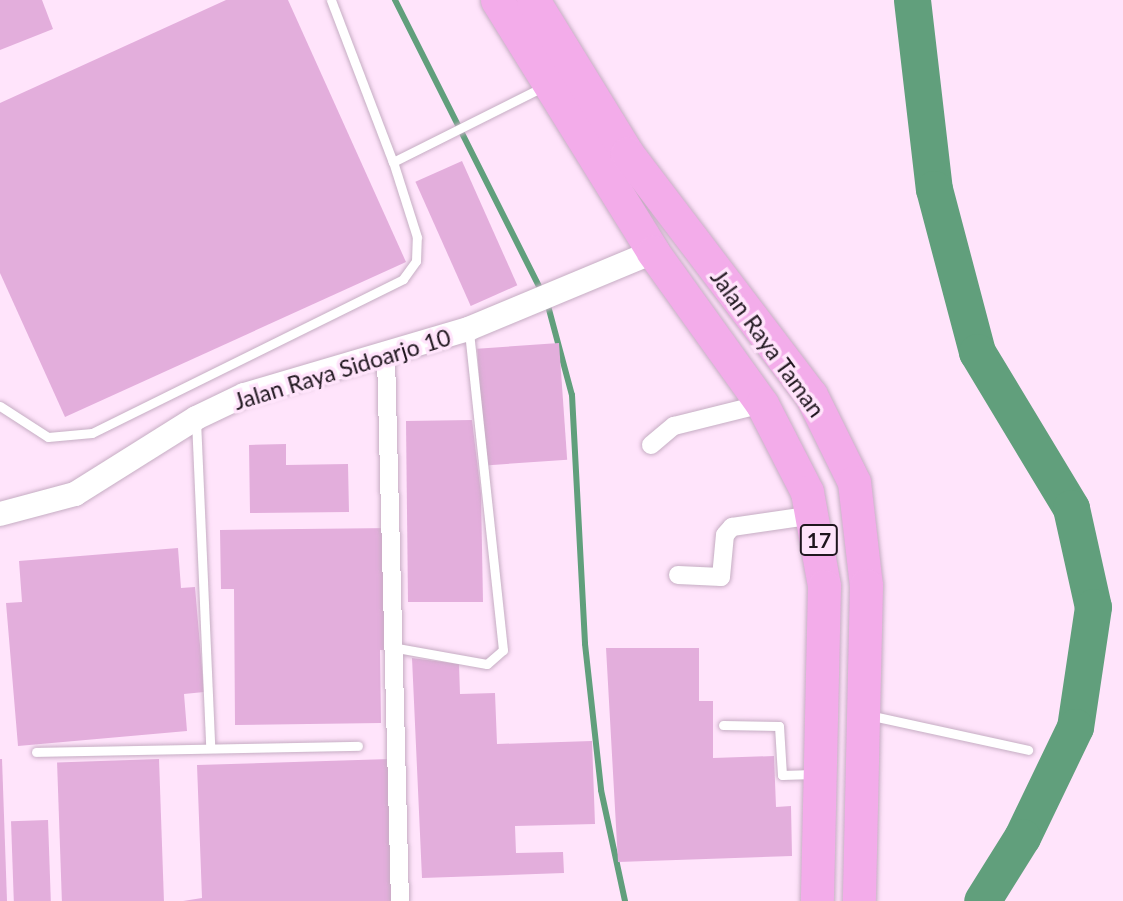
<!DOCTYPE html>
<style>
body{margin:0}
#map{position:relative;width:1123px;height:901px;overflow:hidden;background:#ffe4fb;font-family:Lato,sans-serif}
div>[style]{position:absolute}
.stream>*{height:6px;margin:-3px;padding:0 3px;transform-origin:3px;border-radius:3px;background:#619f7c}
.river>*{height:37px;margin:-18.5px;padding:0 18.5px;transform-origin:18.5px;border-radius:18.5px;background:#619f7c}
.building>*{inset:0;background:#e3aedc;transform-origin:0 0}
.roads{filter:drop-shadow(0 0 2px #c6adc3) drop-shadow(0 0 2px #c6adc3)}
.lane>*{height:9px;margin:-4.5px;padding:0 4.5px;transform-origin:4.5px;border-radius:4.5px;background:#fff}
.street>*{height:18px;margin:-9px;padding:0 9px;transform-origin:9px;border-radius:9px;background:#fff}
.secondary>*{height:24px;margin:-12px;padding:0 12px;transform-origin:12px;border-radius:12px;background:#fff}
.highway>*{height:33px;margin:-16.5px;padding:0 16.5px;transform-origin:16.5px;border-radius:16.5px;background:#f3acea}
span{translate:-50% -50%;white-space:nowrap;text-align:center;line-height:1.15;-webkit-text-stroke:7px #ffe4fb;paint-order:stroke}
.shield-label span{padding:2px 5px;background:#ffe4fb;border:2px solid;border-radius:5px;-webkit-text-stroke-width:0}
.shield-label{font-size:21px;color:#1f161e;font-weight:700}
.street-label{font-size:23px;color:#1f161e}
</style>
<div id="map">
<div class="stream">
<i style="left:395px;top:0;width:327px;rotate:63.3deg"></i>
<i style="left:547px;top:302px;width:96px;rotate:75deg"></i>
<i style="left:572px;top:395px;width:249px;rotate:87deg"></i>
<i style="left:585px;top:644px;width:147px;rotate:83.7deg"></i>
<i style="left:601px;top:790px;width:114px;rotate:77.8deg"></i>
</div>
<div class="river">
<i style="left:912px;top:0;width:190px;rotate:83.4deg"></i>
<i style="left:934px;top:189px;width:169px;rotate:75.2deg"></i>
<i style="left:977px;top:352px;width:182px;rotate:58.9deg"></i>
<i style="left:1071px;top:508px;width:101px;rotate:77.5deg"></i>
<i style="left:1093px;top:607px;width:121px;rotate:98.5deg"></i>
<i style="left:1075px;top:727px;width:122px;rotate:115.7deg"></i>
<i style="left:1022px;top:837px;width:75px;rotate:122deg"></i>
</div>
<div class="building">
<i style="clip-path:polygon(0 0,42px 0,53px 29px,0 50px)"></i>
<i style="clip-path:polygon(226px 0,288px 0,406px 262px,65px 417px,0 273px,0 103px)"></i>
<i style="left:462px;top:161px;width:136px;height:51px;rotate:66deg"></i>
<i style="left:559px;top:343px;width:117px;height:82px;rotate:86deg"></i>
<i style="clip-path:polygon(472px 420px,481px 494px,483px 602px,408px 602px,406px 421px)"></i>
<i style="clip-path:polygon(286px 444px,286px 465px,348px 464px,349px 512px,250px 513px,249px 445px)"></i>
<i style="clip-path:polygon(393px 528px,395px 650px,380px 650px,381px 723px,235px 725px,234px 589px,221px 589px,220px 530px)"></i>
<i style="clip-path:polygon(178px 548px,181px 588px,195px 587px,204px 692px,184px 694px,187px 731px,18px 746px,6px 603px,22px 602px,19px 561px)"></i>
<i style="clip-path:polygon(606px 648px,699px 648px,699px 701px,713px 701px,713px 758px,774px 756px,776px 807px,791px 806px,792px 856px,618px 862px)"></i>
<i style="clip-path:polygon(412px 658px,459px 664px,460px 694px,495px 693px,497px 744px,592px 741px,595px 824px,515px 826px,516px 853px,563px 852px,564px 873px,422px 878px)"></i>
<i style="clip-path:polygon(0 759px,2px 759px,7px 901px,0 901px)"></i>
<i style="left:159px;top:759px;width:142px;height:102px;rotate:88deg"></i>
<i style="clip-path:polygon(390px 759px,395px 901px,183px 901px,202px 898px,197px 765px)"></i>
<i style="left:48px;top:820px;width:81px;height:37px;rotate:88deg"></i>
</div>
<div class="roads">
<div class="lane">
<i style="left:331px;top:0;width:173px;rotate:69.1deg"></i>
<i style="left:393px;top:162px;width:168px;rotate:-26.6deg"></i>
<i style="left:0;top:406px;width:57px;rotate:32.9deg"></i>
<i style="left:48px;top:437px;width:44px;rotate:-5.2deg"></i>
<i style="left:92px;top:433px;width:347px;rotate:-26.3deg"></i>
<i style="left:403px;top:279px;width:22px;rotate:-54deg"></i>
<i style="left:416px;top:261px;width:24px;rotate:-88deg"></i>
<i style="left:417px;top:237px;width:79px;rotate:-107.7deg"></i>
<i style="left:196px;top:420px;width:327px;rotate:87.5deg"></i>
<i style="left:397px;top:648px;width:91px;rotate:10.1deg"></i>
<i style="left:487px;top:664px;width:21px;rotate:-41deg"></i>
<i style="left:503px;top:650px;width:321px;rotate:-96.1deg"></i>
<i style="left:868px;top:715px;width:164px;rotate:12.3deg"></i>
<i style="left:723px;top:725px;width:56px;rotate:1deg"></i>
<i style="left:779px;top:726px;width:49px;rotate:86.5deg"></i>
<i style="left:782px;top:775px;width:32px;rotate:-2deg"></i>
<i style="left:36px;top:752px;width:322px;rotate:-1.1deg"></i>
</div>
<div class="street">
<i style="left:386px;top:357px;width:544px;rotate:88.53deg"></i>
<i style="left:651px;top:445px;width:30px;rotate:-40deg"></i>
<i style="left:674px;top:426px;width:91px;rotate:-14deg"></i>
<i style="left:678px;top:575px;width:43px;rotate:2.7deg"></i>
<i style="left:721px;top:577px;width:42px;rotate:-84.6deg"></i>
<i style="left:725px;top:535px;width:11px;rotate:-49deg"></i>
<i style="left:732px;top:527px;width:83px;rotate:-8.3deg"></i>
</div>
<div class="secondary">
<i style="left:0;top:514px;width:78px;rotate:-14.9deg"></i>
<i style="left:75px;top:494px;width:143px;rotate:-32.1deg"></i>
<i style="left:196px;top:418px;width:53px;rotate:-25.6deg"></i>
<i style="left:244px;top:395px;width:234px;rotate:-16.4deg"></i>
<i style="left:468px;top:329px;width:200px;rotate:-22.6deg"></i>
</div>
<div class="highway">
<i style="left:497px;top:0;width:296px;rotate:58.2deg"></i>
<i style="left:653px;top:252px;width:187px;rotate:54.4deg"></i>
<i style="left:762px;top:404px;width:99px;rotate:62.9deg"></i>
<i style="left:807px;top:492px;width:96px;rotate:79.7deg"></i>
<i style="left:824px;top:586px;width:315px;rotate:91.3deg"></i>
<i style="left:533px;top:0;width:180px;rotate:58.4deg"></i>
<i style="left:627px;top:153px;width:304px;rotate:52.8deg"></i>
<i style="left:811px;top:395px;width:97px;rotate:63.7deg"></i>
<i style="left:854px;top:482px;width:104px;rotate:83.4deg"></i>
<i style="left:866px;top:585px;width:316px;rotate:91.3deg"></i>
</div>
</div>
<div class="shield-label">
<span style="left:819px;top:540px">17</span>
</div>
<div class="street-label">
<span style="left:768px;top:343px;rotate:54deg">Jalan Raya Taman</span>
<span style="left:342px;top:369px;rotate:-17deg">Jalan Raya Sidoarjo 10</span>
</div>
</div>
